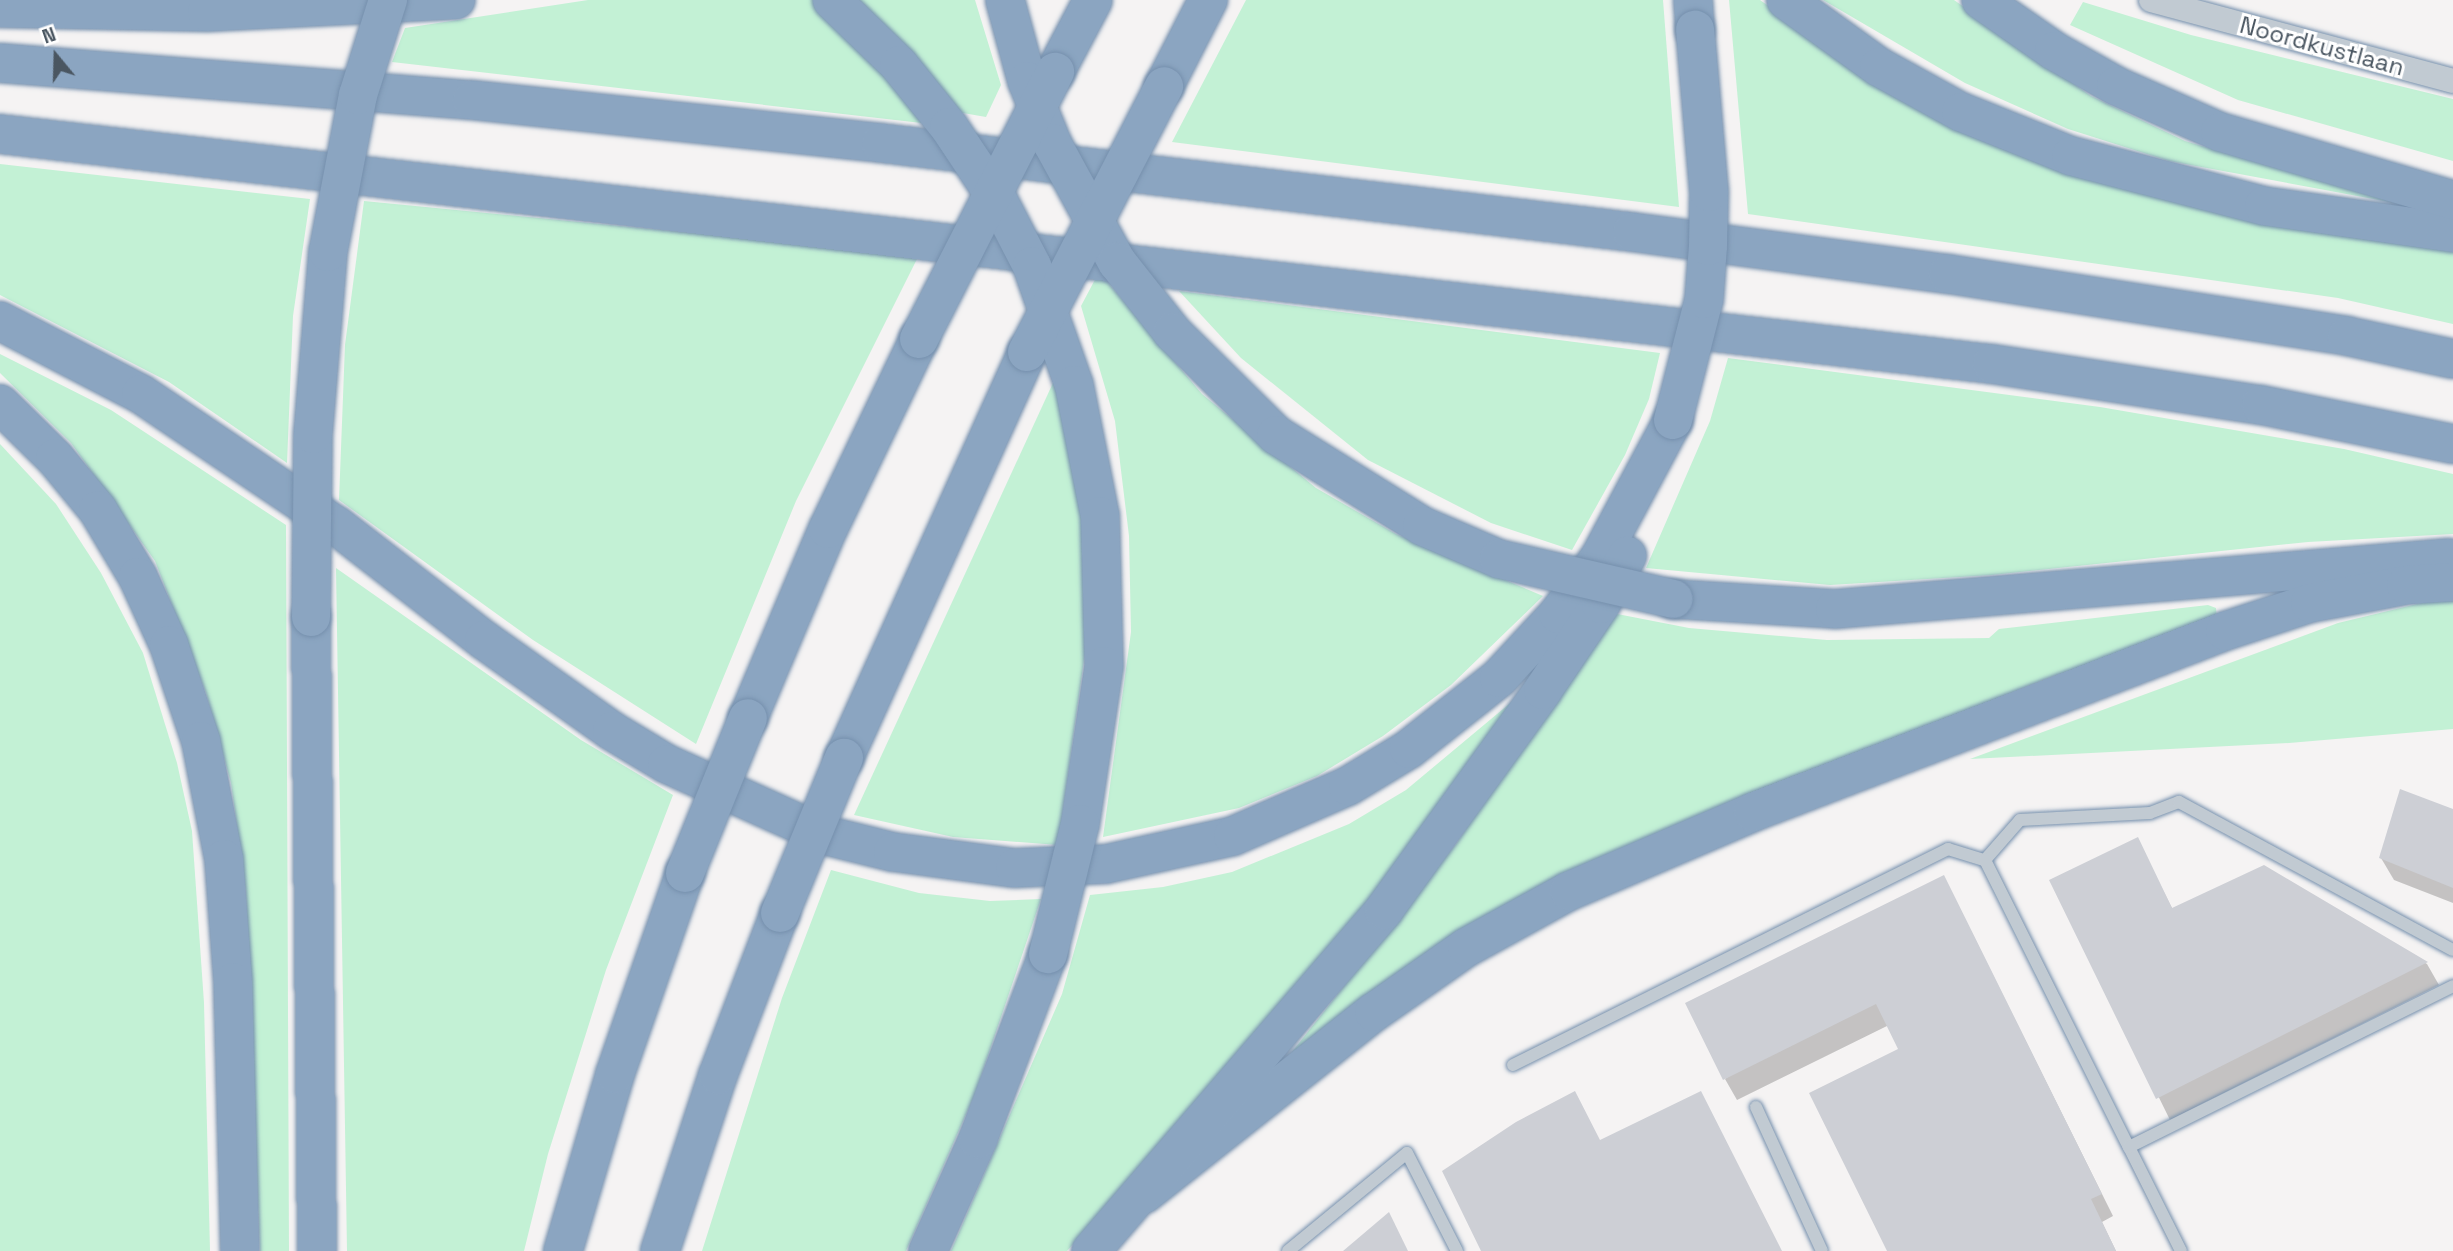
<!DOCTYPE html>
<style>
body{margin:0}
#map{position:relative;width:2453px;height:1251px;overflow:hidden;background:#f5f3f3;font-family:"Space Grotesk",sans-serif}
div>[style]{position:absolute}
.green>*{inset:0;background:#c3f1d5}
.shadow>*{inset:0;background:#0003}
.building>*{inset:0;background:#cdcfd5}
.roads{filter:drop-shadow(0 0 2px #7690ad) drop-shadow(0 0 2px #7690ad)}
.lane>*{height:12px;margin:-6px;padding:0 6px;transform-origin:6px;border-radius:6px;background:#c1cad2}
.street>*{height:24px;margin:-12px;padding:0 12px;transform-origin:12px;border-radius:12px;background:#c1cad2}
.highway>*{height:38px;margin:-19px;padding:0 19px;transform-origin:19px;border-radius:19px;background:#8ba5c1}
.bridges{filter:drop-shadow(0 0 2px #7690ad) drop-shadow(0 0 2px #7690ad)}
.highway-bridge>*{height:38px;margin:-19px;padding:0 19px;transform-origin:19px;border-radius:19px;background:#8ba5c1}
span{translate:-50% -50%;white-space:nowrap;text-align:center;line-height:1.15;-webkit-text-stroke:6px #fff;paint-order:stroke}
.street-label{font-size:24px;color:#4a5661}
.north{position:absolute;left:21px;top:21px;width:70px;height:70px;-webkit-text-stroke:5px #fff;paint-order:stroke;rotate:341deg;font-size:19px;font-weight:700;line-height:28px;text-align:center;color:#4a5661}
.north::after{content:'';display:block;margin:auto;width:24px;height:32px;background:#4a5661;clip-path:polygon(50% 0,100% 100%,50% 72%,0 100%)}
</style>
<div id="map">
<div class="green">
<i style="clip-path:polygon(588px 0,975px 0,1001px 85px,986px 117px,911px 104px,930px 124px,392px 62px,405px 28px)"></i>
<i style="clip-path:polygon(1246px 0,1663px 0,1679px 207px,1172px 142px)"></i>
<i style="clip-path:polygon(1729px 0,1760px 0,1875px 82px,2453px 251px,2453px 324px,2338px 298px,1748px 214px)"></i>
<i style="clip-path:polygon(1823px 0,1954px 0,2091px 96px,2185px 141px,2395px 203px,2169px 161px,2068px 129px,1965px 83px)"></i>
<i style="clip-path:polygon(2083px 2px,2191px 35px,2453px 99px,2453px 161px,2238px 100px,2070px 25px)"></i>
<i style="clip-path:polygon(0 164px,310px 199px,293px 316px,287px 463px,169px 382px,0 295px)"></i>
<i style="clip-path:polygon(364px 201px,919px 255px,796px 501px,696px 744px,533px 640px,339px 500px,345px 345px)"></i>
<i style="clip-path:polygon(1099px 272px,1202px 394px,1316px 488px,1396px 534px,1543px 596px,1451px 685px,1383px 736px,1317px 776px,1239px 808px,1103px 837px,1131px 632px,1129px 536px,1115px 421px,1081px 306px)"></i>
<i style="clip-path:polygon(1179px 291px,1660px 353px,1649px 399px,1625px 455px,1572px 550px,1491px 523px,1368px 460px,1241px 358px)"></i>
<i style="clip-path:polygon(0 354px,111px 410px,286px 525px,289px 1251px,260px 1251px,246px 892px,231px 783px,206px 693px,155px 561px,71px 443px,0 373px)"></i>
<i style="clip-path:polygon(1728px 358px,2100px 407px,2344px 449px,2453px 474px,2453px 534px,2308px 542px,1992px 575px,1830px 585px,1646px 568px,1710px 421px)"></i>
<i style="clip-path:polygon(1058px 372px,1081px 477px,1091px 610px,1058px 845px,953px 837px,854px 815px)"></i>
<i style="clip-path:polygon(0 444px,56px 504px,101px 573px,143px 653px,177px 763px,192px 831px,204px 1003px,210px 1251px,0 1251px)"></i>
<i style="clip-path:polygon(336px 568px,581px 740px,673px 795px,606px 970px,548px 1154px,524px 1251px,347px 1251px)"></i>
<i style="clip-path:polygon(2442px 598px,2453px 598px,2453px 729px,2289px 743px,1970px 759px,2338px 623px)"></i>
<i style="clip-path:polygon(2208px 605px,2216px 608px,2217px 620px,2048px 678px,1631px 845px,1292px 1052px,1456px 844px,1612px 613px,1689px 628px,1827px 640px,1989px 638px,1999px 629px)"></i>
<i style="clip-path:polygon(1515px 699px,1422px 836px,1182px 1123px,1067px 1251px,951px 1251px,1062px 994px,1090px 895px,1163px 887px,1232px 872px,1349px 824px,1406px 790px)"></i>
<i style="clip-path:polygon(831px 870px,919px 893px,990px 901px,1041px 899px,975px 1094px,906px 1251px,702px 1251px,782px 998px)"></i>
</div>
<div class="shadow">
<i style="clip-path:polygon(2453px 811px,2453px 903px,2394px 880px,2381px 858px)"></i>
<i style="clip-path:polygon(2137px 839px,2173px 910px,2264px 867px,2427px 964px,2439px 985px,2170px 1120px,2052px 880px)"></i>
<i style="clip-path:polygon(1955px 899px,2113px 1216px,2102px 1222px,2116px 1251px,1889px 1251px,1901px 1049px,1889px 1025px,1737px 1100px,1725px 1079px)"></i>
</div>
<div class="building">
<i style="clip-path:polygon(2400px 789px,2453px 809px,2453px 888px,2379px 858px)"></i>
<i style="clip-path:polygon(2138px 837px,2172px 908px,2264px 865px,2428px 962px,2156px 1099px,2049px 880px)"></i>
<i style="clip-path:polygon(1944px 875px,2102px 1194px,2091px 1199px,2116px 1251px,1887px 1251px,1809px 1093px,1898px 1049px,1876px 1004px,1723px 1080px,1685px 1003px)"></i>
<i style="clip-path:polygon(1575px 1091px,1600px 1140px,1701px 1091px,1782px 1251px,1481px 1251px,1442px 1171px,1516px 1122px)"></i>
<i style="clip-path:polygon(1389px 1212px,1408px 1251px,1343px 1251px)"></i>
</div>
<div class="roads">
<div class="lane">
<i style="left:1985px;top:860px;width:53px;rotate:-48.8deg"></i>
<i style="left:2020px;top:820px;width:130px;rotate:-3.1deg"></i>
<i style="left:2150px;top:813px;width:31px;rotate:-21deg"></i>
<i style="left:2179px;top:802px;width:311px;rotate:28.4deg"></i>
<i style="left:1513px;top:1065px;width:486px;rotate:-26.4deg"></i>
<i style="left:1948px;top:849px;width:39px;rotate:17deg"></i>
<i style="left:1985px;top:860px;width:321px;rotate:63.4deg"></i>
<i style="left:1756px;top:1107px;width:158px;rotate:65.4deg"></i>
<i style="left:1288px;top:1251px;width:154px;rotate:-39.5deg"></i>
<i style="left:1407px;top:1153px;width:110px;rotate:63deg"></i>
<i style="left:2181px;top:1251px;width:116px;rotate:-116.6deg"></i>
<i style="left:2129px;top:1147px;width:362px;rotate:-26.4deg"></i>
</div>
<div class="street">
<i style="left:2151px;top:0;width:313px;rotate:15deg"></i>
</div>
<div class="highway">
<i style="left:1693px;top:0;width:30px;rotate:86deg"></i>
<i style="left:1786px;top:0;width:115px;rotate:35.8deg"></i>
<i style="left:1879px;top:67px;width:94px;rotate:28.8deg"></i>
<i style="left:1961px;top:112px;width:118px;rotate:21.8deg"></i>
<i style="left:2071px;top:156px;width:199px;rotate:14.5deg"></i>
<i style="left:2264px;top:206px;width:191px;rotate:8.1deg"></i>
<i style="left:1981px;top:0;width:89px;rotate:34.9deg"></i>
<i style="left:2054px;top:51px;width:71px;rotate:29.4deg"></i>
<i style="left:2116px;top:86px;width:114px;rotate:23.9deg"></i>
<i style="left:2220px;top:132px;width:243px;rotate:16.3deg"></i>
<i style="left:0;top:8px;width:207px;rotate:1.1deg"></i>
<i style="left:207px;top:12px;width:249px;rotate:-2.8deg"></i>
<i style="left:0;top:63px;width:473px;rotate:4.5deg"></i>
<i style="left:472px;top:100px;width:411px;rotate:6deg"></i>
<i style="left:881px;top:143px;width:756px;rotate:6.76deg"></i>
<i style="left:1632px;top:232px;width:319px;rotate:7.6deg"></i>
<i style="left:1948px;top:274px;width:404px;rotate:8.8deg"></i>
<i style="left:2347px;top:336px;width:108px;rotate:12.2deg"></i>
<i style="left:1055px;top:72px;width:81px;rotate:-62.2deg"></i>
<i style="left:1164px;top:86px;width:97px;rotate:-62.9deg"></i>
<i style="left:0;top:134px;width:2005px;rotate:6.59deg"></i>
<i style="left:1992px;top:364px;width:272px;rotate:8.7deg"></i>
<i style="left:2261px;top:405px;width:196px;rotate:11.5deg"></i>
<i style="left:0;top:321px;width:159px;rotate:27.4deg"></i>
<i style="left:141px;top:394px;width:236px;rotate:34deg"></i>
<i style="left:337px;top:526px;width:186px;rotate:37.8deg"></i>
<i style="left:484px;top:640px;width:157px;rotate:35.4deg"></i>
<i style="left:612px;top:731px;width:64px;rotate:31deg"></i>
<i style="left:667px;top:764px;width:172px;rotate:24.3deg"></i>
<i style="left:824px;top:835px;width:71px;rotate:13.8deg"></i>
<i style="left:893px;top:852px;width:123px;rotate:7.5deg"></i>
<i style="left:1015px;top:868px;width:91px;rotate:-2.5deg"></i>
<i style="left:1106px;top:864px;width:130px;rotate:-12.4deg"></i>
<i style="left:1233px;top:836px;width:125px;rotate:-23.5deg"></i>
<i style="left:1348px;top:786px;width:71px;rotate:-31.2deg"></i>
<i style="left:1409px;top:749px;width:115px;rotate:-38.3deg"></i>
<i style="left:1499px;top:678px;width:87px;rotate:-47.3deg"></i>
<i style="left:1558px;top:614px;width:71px;rotate:-53.6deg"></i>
<i style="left:1600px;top:557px;width:155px;rotate:-61.9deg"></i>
<i style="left:0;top:404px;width:77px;rotate:44.5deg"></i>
<i style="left:55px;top:458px;width:67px;rotate:50.4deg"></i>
<i style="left:98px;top:510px;width:78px;rotate:59.2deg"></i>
<i style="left:138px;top:577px;width:75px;rotate:65.5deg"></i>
<i style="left:169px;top:645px;width:101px;rotate:71.6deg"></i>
<i style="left:201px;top:741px;width:120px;rotate:79deg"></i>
<i style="left:224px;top:859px;width:123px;rotate:85.8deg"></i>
<i style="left:233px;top:982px;width:269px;rotate:88.5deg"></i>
<i style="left:1673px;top:599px;width:162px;rotate:3.5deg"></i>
<i style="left:1835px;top:609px;width:616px;rotate:-4.75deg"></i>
<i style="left:311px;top:617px;width:634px;rotate:89.46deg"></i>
<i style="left:748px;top:718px;width:205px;rotate:-67.1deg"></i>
<i style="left:828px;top:529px;width:211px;rotate:-64.4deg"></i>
<i style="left:844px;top:758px;width:445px;rotate:-65.7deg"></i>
<i style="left:1144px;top:1194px;width:293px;rotate:-38.4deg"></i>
<i style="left:1374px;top:1012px;width:113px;rotate:-35deg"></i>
<i style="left:1467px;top:947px;width:116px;rotate:-28.8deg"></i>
<i style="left:1569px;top:891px;width:200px;rotate:-23.2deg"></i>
<i style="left:1753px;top:812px;width:506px;rotate:-20.98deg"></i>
<i style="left:2225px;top:631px;width:89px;rotate:-18.2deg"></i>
<i style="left:2310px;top:603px;width:98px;rotate:-10.6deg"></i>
<i style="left:2406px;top:585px;width:47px;rotate:-3.7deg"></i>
<i style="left:563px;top:1251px;width:184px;rotate:-73.6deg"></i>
<i style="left:615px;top:1074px;width:213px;rotate:-70.8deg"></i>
<i style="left:660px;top:1251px;width:185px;rotate:-71.8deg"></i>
<i style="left:718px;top:1075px;width:173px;rotate:-69.1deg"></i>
<i style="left:928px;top:1251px;width:123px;rotate:-65.9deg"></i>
<i style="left:978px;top:1139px;width:198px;rotate:-69.3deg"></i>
<i style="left:1091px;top:1251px;width:450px;rotate:-49.3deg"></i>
<i style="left:1384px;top:910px;width:271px;rotate:-54.1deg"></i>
<i style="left:1543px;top:690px;width:104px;rotate:-56deg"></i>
<i style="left:1601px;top:604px;width:55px;rotate:-61.6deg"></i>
</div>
</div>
<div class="bridges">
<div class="highway-bridge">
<i style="left:832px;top:0;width:93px;rotate:44.1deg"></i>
<i style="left:899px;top:65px;width:80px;rotate:51.1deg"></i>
<i style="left:949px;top:127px;width:90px;rotate:56.3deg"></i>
<i style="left:999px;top:202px;width:72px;rotate:62.7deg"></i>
<i style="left:1032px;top:266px;width:126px;rotate:70.6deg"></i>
<i style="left:1074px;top:385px;width:134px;rotate:78.8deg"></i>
<i style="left:1100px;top:516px;width:150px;rotate:88.5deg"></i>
<i style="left:1104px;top:666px;width:160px;rotate:98.6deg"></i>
<i style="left:1080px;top:824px;width:134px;rotate:103.8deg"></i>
<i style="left:1005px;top:0;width:84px;rotate:74.8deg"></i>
<i style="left:1027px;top:81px;width:67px;rotate:68deg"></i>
<i style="left:1052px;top:143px;width:136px;rotate:61.4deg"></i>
<i style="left:1117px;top:262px;width:89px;rotate:51.8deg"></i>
<i style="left:1172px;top:332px;width:146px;rotate:44.7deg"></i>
<i style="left:1276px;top:435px;width:172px;rotate:31.9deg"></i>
<i style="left:1422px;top:526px;width:84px;rotate:23.2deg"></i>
<i style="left:1499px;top:559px;width:179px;rotate:12.9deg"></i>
<i style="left:919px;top:339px;width:300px;rotate:-63deg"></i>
<i style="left:1027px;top:352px;width:299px;rotate:-62.7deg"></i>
<i style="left:1673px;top:420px;width:125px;rotate:-75.6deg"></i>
<i style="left:1704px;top:299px;width:53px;rotate:-85.7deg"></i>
<i style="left:1708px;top:246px;width:54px;rotate:-88.9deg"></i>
<i style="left:1709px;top:192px;width:163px;rotate:-94.9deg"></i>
<i style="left:311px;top:617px;width:183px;rotate:-89.4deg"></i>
<i style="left:313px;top:434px;width:183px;rotate:-85.3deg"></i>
<i style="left:328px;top:252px;width:160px;rotate:-79.2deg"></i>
<i style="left:358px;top:95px;width:100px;rotate:-72.5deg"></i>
<i style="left:685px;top:873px;width:167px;rotate:-67.9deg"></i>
<i style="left:780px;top:913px;width:168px;rotate:-67.6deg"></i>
</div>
</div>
<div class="street-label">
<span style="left:2322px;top:46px;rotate:15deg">Noordkustlaan</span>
</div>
<div class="north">N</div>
</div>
